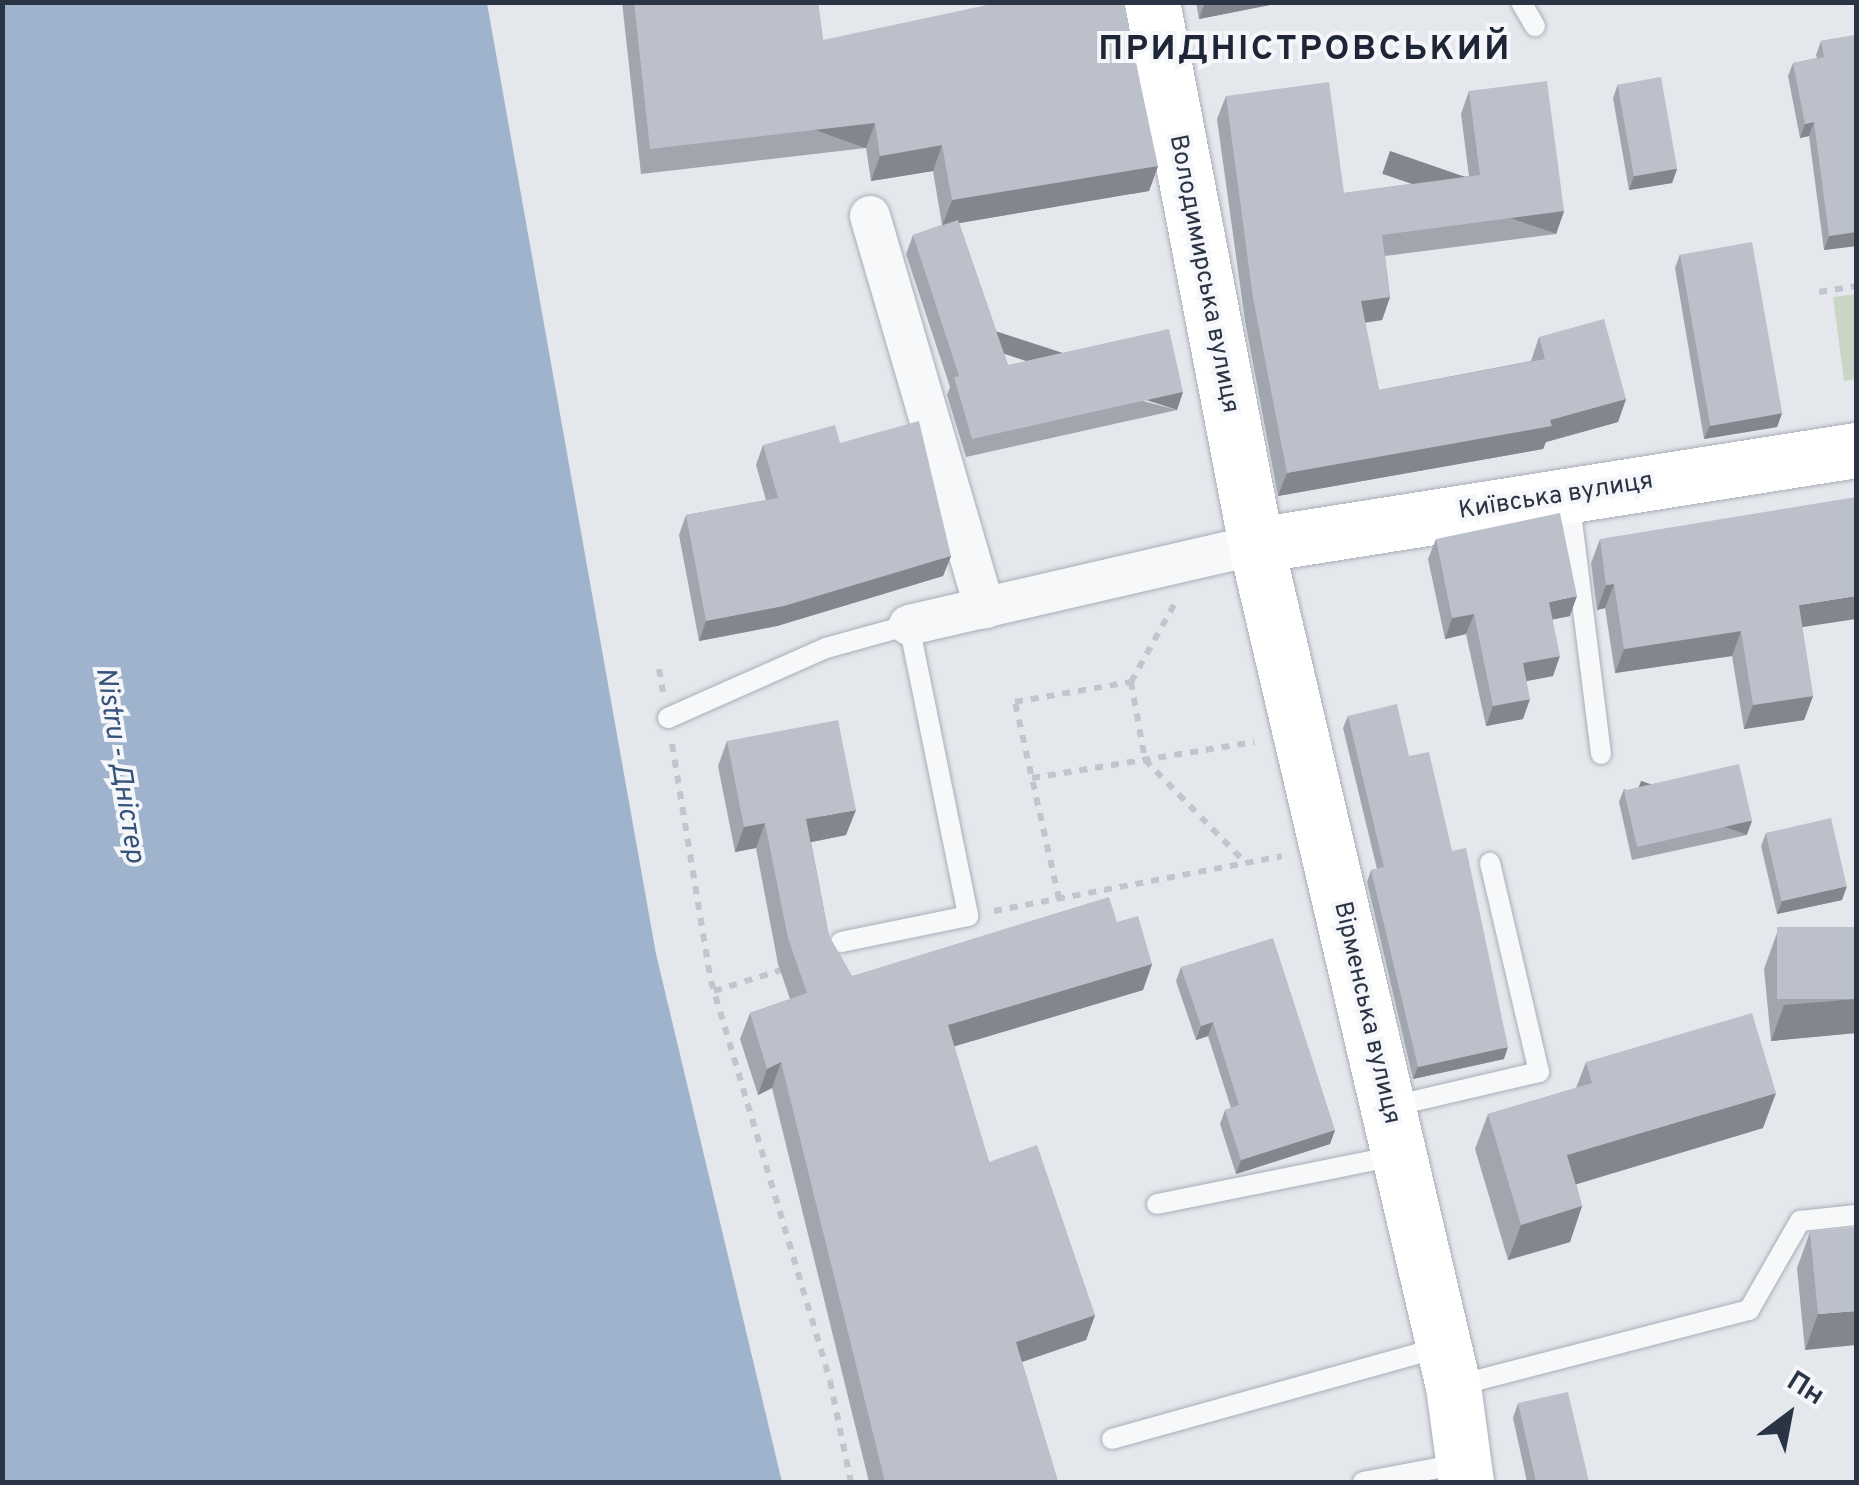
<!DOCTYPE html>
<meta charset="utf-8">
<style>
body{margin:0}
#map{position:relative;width:1859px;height:1485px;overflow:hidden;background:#e4e7ec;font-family:Overpass,sans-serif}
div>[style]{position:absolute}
.green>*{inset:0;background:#c9d6c5}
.water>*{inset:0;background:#9fb4cc}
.path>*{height:6px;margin-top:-3px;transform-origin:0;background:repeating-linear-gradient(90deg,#c2c5cb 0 8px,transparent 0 16px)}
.roads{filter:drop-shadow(0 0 2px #a9aeb7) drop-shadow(0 0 2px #a9aeb7)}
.lane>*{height:20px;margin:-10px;padding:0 10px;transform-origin:10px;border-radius:10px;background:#f7f8fa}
.street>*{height:40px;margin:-20px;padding:0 20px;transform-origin:20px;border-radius:20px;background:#f7f8fa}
.secondary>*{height:55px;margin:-27.5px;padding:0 27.5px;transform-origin:27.5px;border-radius:27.5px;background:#fff}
.wall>*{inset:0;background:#a1a5ae}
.shaded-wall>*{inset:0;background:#83868d;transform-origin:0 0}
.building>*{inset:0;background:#bbc0ca;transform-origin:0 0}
span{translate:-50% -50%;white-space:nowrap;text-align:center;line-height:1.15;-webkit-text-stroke:8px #f4f6f9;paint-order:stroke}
.street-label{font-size:25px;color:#2b3445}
.water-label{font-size:28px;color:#34527a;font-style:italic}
.district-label{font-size:35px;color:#1d2536;font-weight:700;letter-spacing:2.5px}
.frame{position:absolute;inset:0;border:5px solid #2b3445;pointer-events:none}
.north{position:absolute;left:1739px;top:1365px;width:100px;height:100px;-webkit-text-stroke:8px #f4f6f9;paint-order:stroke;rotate:32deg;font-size:28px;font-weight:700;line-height:40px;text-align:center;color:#2b3445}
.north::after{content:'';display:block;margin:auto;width:35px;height:45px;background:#2b3445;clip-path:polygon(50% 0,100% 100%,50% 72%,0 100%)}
</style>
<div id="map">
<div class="green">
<i style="clip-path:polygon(1856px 294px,1856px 379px,1844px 381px,1833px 297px)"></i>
</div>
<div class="water">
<i style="clip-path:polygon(3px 2px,487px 3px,656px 954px,782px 1482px,3px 1482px)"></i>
</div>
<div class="path">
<i style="left:1819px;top:292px;width:37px;rotate:-9deg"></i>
<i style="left:659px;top:669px;width:23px;rotate:80deg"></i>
<i style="left:1131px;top:682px;width:79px;rotate:79.8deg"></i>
<i style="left:1145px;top:760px;width:144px;rotate:45.6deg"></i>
<i style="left:672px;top:744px;width:240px;rotate:80.7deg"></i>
<i style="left:711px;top:981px;width:417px;rotate:73.4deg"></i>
<i style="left:830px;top:1381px;width:103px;rotate:78.3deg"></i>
<i style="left:1032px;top:778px;width:225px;rotate:-9.2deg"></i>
<i style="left:1059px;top:899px;width:202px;rotate:-102.6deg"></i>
<i style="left:1015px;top:702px;width:118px;rotate:-9.8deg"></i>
<i style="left:1131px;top:682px;width:90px;rotate:-60.9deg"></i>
<i style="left:994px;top:911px;width:293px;rotate:-10.8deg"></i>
<i style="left:714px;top:991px;width:77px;rotate:-17.3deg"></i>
</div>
<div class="roads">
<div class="lane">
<i style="left:1521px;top:2px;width:28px;rotate:60deg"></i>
<i style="left:1569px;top:497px;width:259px;rotate:82.9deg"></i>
<i style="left:668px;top:718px;width:173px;rotate:-23.9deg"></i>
<i style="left:826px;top:648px;width:86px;rotate:-15.5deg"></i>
<i style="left:909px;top:625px;width:297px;rotate:78.5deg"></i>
<i style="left:968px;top:916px;width:130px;rotate:168.4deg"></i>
<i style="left:1389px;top:1107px;width:154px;rotate:-13.1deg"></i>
<i style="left:1539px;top:1072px;width:215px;rotate:-103.2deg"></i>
<i style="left:1157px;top:1204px;width:243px;rotate:-11.4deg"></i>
<i style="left:1455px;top:1386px;width:304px;rotate:-14.5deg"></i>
<i style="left:1749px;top:1310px;width:103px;rotate:-60.2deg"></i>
<i style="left:1800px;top:1221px;width:56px;rotate:-6.1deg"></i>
<i style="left:1112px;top:1439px;width:343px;rotate:-15.6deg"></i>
<i style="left:1363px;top:1482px;width:98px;rotate:-10.6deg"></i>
</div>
<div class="street">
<i style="left:870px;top:216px;width:409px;rotate:73.7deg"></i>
<i style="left:909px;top:625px;width:356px;rotate:-13deg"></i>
</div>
<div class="secondary">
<i style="left:1152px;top:2px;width:553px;rotate:79.16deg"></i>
<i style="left:1256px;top:545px;width:864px;rotate:76.82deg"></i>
<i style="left:1453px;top:1386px;width:97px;rotate:82.3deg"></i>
<i style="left:1256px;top:545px;width:607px;rotate:-9deg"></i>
</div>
</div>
<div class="wall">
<i style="clip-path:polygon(622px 2px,818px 2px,823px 40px,1158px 166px,1149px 191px,959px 223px,1008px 365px,1177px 410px,966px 457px,947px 395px,950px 387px,906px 254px,913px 235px,942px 225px,933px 171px,871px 181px,866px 148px,641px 174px)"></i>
<i style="clip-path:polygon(1196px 2px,1285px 2px,1199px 19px)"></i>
<i style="clip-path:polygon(1856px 35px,1856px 246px,1824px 250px,1809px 136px,1800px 138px,1788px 76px,1793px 63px,1817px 58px,1816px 55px,1821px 41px)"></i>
<i style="clip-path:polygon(1618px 84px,1677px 169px,1672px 183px,1629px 190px,1613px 98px)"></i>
<i style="clip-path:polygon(1469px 91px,1564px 211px,1556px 234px,1385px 256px,1390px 297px,1382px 320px,1365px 323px,1379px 390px,1531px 361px,1539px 337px,1626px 399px,1618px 422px,1546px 442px,1543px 449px,1278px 496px,1245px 321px,1217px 119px,1226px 96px,1344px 193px,1469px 176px,1461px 114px)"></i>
<i style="clip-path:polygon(1680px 254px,1782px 413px,1777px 427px,1704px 439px,1675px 268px)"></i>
<i style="clip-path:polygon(840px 443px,951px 556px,943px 576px,777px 626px,699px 641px,679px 535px,686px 515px,766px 500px,756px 465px,763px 445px)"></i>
<i style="clip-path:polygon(1436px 539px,1570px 616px,1553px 619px,1553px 676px,1527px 681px,1523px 719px,1486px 726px,1466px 634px,1445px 639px,1428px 559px)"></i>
<i style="clip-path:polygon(1600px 539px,1802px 627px,1813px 696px,1804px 720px,1744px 729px,1732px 656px,1615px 673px,1605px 608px,1597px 610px,1591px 563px)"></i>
<i style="clip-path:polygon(1348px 716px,1409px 756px,1452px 851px,1504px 1059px,1413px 1079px,1367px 882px,1371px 870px,1377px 869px,1343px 728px)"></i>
<i style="clip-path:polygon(727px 741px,846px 835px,811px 842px,829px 936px,852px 976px,1117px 922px,1152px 964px,1143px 990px,954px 1046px,989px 1162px,1095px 1315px,1086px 1340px,1022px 1362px,1058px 1482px,869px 1482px,772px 1088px,758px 1095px,740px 1039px,750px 1013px,790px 999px,778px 964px,756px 848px,735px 852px,718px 766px)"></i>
<i style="clip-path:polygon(1624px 789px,1747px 835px,1632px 860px,1619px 802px)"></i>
<i style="clip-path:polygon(1766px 833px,1842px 900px,1777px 914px,1761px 846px)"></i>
<i style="clip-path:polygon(1856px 927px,1856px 1033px,1771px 1041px,1764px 969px,1777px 933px)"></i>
<i style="clip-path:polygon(1181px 967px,1335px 1130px,1330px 1144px,1236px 1174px,1220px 1124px,1225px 1110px,1231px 1108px,1208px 1036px,1196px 1040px,1176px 981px)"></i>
<i style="clip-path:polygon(1586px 1062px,1763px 1128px,1576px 1184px,1582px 1206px,1570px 1242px,1508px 1260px,1475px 1149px,1488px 1114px,1576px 1088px)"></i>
<i style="clip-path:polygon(1856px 1228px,1805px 1350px,1797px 1268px,1810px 1232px)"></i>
<i style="clip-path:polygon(1518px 1403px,1589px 1482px,1527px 1482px,1513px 1418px)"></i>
</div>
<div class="shaded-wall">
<i style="clip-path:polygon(1205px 2px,1285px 2px,1199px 19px)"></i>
<i style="clip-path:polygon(1814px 122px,1809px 136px,1800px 138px,1805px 124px)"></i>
<i style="left:875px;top:123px;width:27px;height:226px;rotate:110deg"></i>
<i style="clip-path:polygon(942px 145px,933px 171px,871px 181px,880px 156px)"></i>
<i style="clip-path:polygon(1158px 166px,1149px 191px,942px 226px,952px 200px)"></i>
<i style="clip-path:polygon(1677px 169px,1672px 183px,1629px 190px,1634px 176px)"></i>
<i style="left:1564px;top:211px;width:24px;height:184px;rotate:109deg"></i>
<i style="clip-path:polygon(1856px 232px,1856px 246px,1824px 250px,1829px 236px)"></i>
<i style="clip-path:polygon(1390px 297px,1382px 320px,1352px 324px,1361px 301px)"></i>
<i style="left:1183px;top:392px;width:19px;height:216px;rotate:108deg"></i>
<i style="clip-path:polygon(1626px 399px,1618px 422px,1546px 442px,1543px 449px,1278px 496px,1287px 473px,1550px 420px)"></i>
<i style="clip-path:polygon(1782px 413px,1777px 427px,1704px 439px,1710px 425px)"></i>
<i style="clip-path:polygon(951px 556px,943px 576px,777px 626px,699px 641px,706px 621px)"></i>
<i style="clip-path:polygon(1614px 584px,1605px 608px,1597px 610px,1606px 585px)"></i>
<i style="clip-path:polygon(1577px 596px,1570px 616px,1541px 622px,1549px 602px)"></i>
<i style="clip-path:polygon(1856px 596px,1856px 619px,1790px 629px,1799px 605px)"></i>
<i style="clip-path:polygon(1474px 614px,1466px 634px,1445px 639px,1452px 618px)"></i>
<i style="clip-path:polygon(1741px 631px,1732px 656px,1615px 673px,1624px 649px)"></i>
<i style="clip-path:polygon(1560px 656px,1553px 676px,1516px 683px,1523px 663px)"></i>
<i style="clip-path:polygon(1813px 696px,1804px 720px,1744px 729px,1753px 705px)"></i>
<i style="clip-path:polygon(1530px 699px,1523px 719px,1486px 726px,1493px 706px)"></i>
<i style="clip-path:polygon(856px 810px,846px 835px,797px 845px,806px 819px)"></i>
<i style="left:1752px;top:821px;width:15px;height:118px;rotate:110deg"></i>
<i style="clip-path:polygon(765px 823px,756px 848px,735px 852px,744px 827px)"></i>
<i style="clip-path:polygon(1847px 886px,1842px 900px,1777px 914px,1782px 901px)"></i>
<i style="clip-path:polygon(1152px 964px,1143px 990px,939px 1051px,948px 1025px)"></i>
<i style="clip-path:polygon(1856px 999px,1856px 1033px,1771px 1041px,1784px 1005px)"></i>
<i style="clip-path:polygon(1213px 1022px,1208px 1036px,1196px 1040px,1201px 1026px)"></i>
<i style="clip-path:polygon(1508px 1047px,1504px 1059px,1413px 1079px,1418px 1067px)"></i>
<i style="clip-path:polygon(781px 1062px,772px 1088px,758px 1095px,767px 1069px)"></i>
<i style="clip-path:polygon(1776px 1093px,1763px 1128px,1554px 1191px,1567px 1155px)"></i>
<i style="clip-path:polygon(1335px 1130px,1330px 1144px,1236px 1174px,1241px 1160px)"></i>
<i style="clip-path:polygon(1582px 1206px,1570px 1242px,1508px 1260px,1521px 1225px)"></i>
<i style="clip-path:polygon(1856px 1311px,1856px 1345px,1805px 1350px,1818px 1314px)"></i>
<i style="clip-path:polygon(1095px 1315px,1086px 1340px,1007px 1367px,1016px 1342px)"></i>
</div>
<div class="building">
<i style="clip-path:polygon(634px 2px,818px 2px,823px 40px,1001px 2px,1123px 2px,1158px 166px,952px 200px,942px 145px,880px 156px,875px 123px,650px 149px)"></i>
<i style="clip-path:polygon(1856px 35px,1856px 232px,1829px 236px,1814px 122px,1805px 124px,1793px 63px,1824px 57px,1821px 41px)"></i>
<i style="left:1661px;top:77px;width:93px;height:44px;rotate:80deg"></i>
<i style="clip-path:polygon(1547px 81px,1564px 211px,1382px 235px,1390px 297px,1361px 301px,1379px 390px,1545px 359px,1539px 337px,1604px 319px,1626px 399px,1550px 420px,1552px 426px,1287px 473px,1253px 298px,1226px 96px,1329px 82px,1344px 193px,1480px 175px,1469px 91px)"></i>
<i style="clip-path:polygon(958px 220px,1008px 365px,1169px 329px,1183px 392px,972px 439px,954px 377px,959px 376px,913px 235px)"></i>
<i style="left:1752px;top:242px;width:174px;height:73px;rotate:80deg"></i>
<i style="clip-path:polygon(919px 421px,951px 556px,784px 606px,706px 621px,686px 515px,778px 498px,763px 445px,835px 425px,840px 443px)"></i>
<i style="clip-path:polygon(1856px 497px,1856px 596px,1799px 605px,1813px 696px,1753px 705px,1741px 631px,1624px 649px,1614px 584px,1606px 585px,1600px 539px)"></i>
<i style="clip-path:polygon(1560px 513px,1577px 596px,1549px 602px,1560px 656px,1523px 663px,1530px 699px,1493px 706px,1474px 614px,1452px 618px,1436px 539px)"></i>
<i style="clip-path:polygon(1397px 704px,1409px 756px,1429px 752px,1452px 851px,1466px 848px,1508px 1047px,1418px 1067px,1371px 870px,1384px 867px,1348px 716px)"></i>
<i style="clip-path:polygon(838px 720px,856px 810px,806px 819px,829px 936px,852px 976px,1109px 897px,1117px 922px,1138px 916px,1152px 964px,948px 1025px,989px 1162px,1037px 1145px,1095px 1315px,1016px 1342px,1058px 1482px,885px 1482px,781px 1062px,767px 1069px,750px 1013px,807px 993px,788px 938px,765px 823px,744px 827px,727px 741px)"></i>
<i style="left:1739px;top:764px;width:58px;height:118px;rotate:77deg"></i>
<i style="left:1831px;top:818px;width:70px;height:67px;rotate:77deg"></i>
<i style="left:1856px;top:927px;width:72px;height:79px;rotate:90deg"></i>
<i style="clip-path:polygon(1273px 938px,1335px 1130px,1241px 1160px,1225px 1110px,1239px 1105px,1213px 1022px,1201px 1026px,1181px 967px)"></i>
<i style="clip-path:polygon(1752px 1013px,1776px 1093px,1567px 1155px,1582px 1206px,1521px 1225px,1488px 1114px,1592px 1083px,1586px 1062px)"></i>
<i style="clip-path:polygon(1856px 1228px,1856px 1311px,1818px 1314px,1810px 1232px)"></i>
<i style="clip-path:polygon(1568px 1392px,1589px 1482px,1536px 1482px,1518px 1403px)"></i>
</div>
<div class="street-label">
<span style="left:1203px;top:274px;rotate:79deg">Володимирська вулиця</span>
<span style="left:1556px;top:497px;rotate:-9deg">Київська вулиця</span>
<span style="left:1366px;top:1013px;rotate:77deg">Вірменська вулиця</span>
</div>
<div class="water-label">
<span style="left:119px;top:765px;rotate:81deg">Nistru - Дністер</span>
</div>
<div class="district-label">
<span style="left:1305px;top:50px">ПРИДНІСТРОВСЬКИЙ</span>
</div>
<div class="frame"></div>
<div class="north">Пн</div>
</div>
